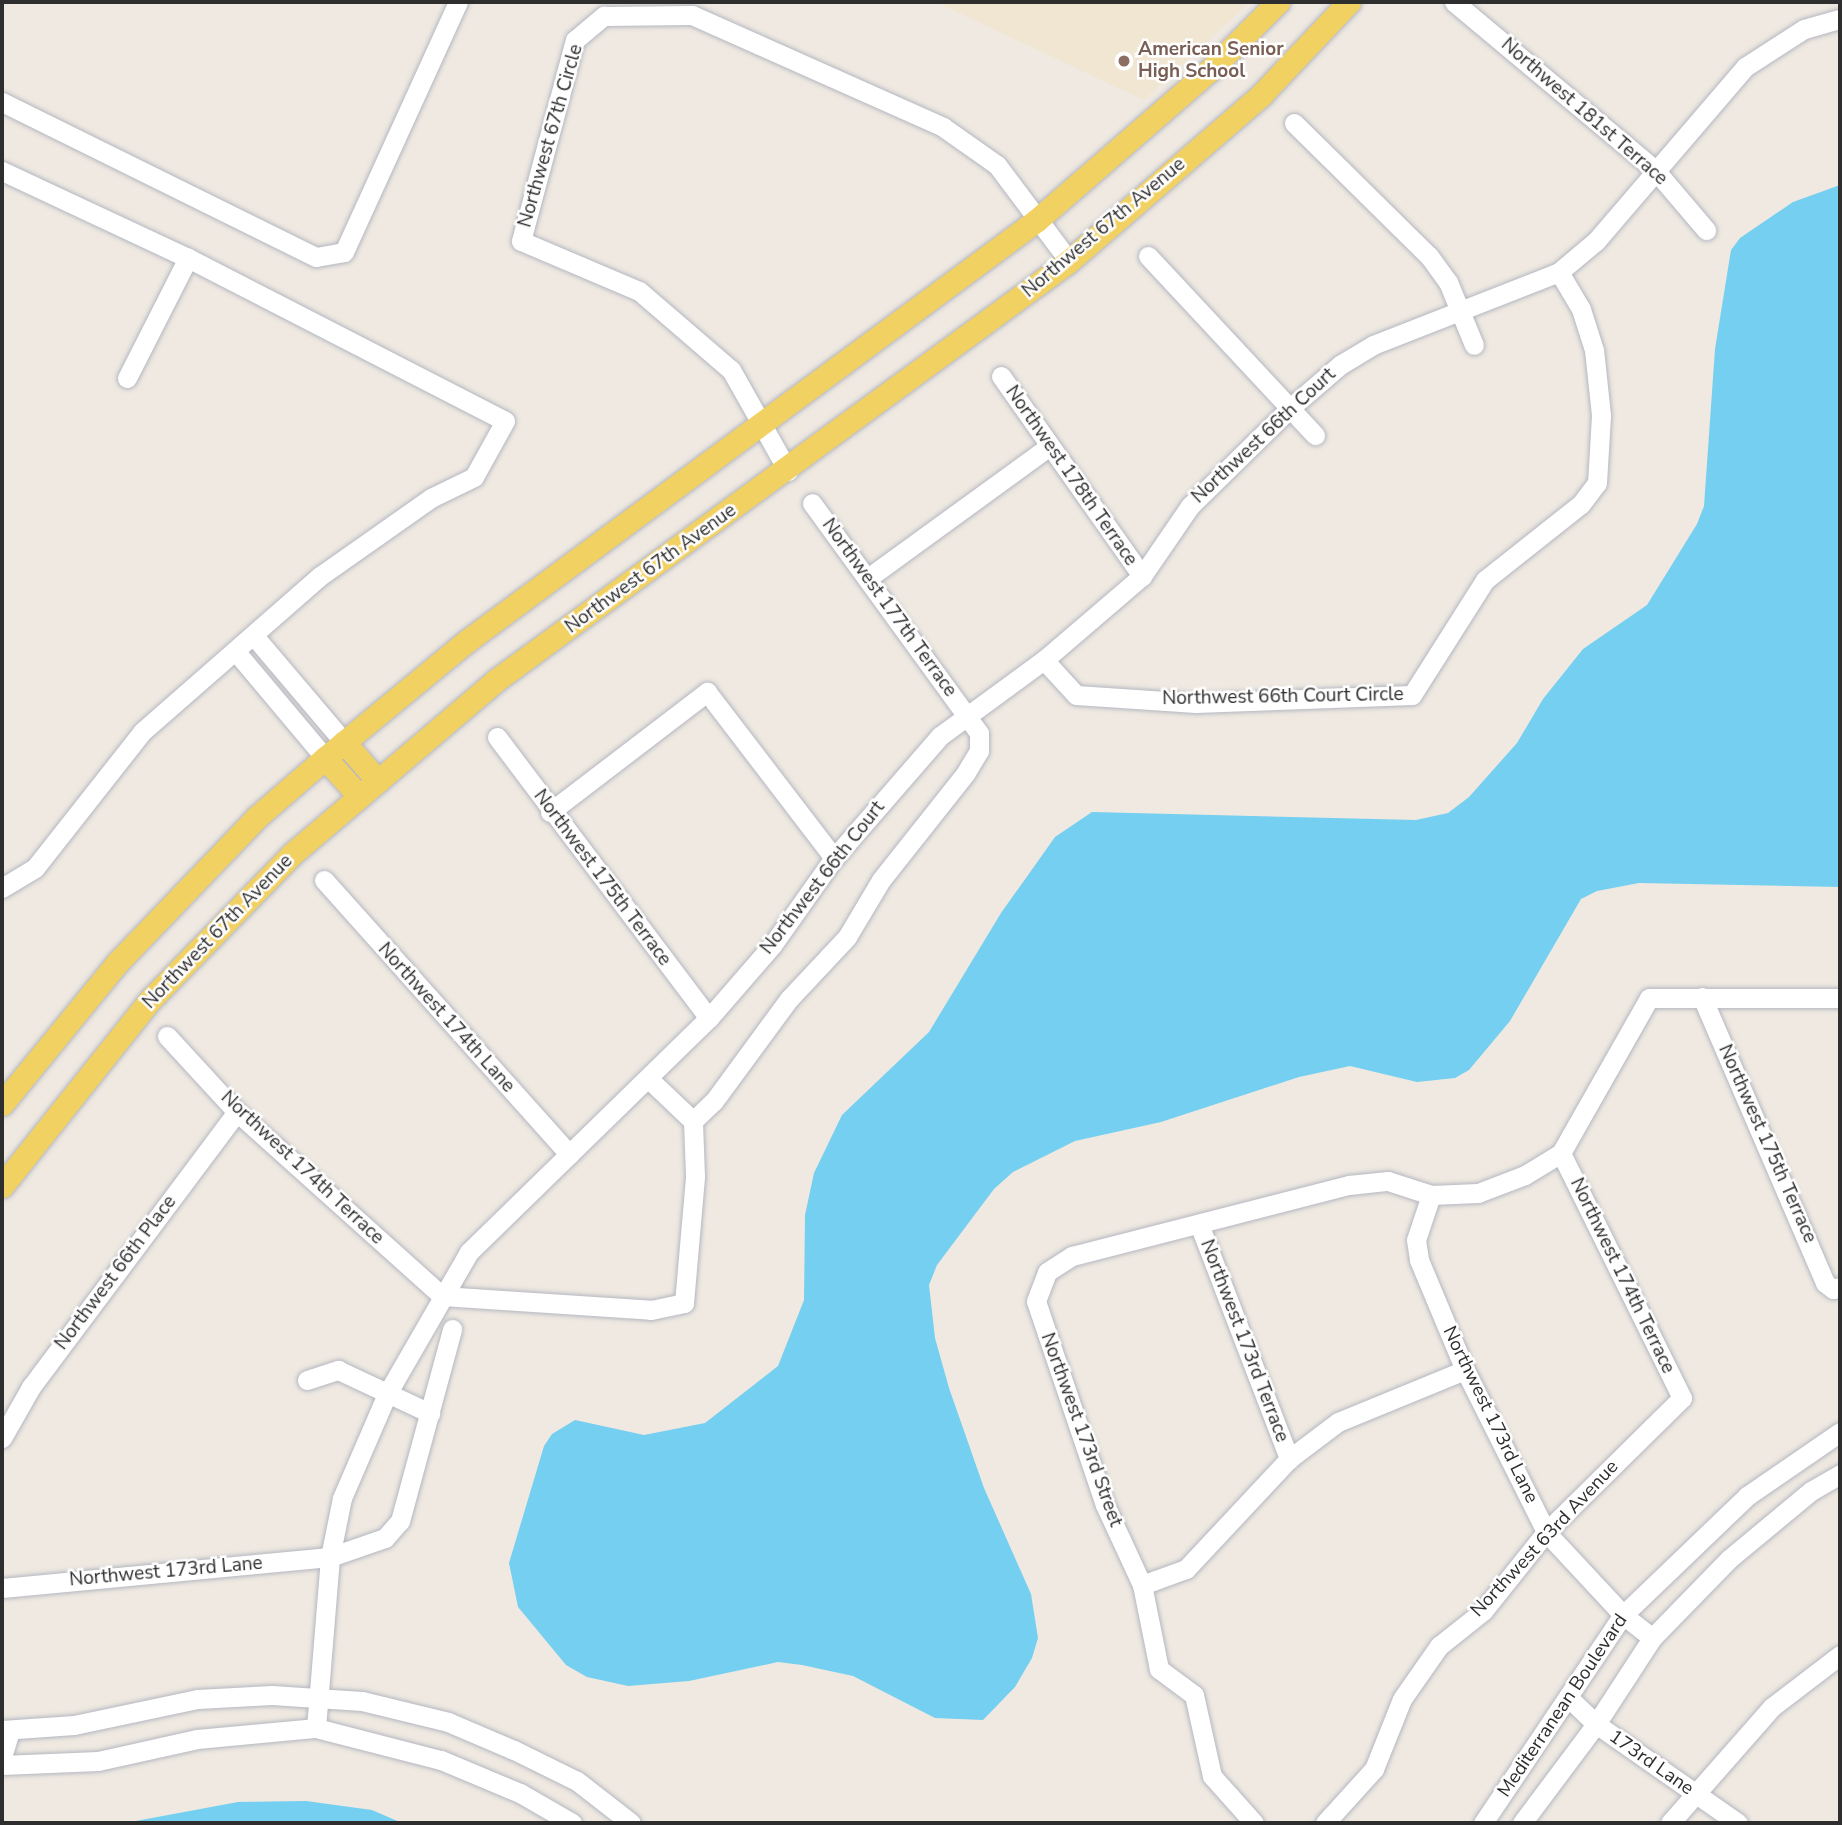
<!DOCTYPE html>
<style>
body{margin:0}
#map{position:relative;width:1842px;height:1825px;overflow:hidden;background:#efe9e1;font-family:"Nunito Sans",sans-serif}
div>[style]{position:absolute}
.education>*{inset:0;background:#f0e6d1}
.water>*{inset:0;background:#75cff0}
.roads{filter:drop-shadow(0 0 2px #b4b7c1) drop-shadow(0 0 2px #b4b7c1)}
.minor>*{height:19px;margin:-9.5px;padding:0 9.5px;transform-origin:9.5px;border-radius:9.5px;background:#fff}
.major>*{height:23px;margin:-11.5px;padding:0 11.5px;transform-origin:11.5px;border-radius:11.5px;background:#f2d163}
.dots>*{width:19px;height:19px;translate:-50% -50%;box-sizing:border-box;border:4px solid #fff;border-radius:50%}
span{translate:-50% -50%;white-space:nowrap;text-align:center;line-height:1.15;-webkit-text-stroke:5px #fff;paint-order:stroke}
.education-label{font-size:19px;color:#785e54;font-weight:700}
.left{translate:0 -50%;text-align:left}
.street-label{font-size:19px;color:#2e2e2e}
.frame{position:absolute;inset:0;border:4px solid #2e2e2e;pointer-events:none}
</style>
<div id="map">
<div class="education">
<i style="clip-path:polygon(936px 2px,1250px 2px,1144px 100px)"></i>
</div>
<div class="water">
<i style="clip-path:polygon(1840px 185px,1840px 887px,1639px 883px,1597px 891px,1581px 899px,1510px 1021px,1469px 1070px,1455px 1078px,1417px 1082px,1350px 1066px,1299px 1077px,1161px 1122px,1075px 1141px,1013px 1172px,994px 1189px,937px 1265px,929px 1285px,935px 1338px,949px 1388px,984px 1488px,1031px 1594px,1038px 1638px,1032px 1658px,1015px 1687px,983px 1720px,935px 1718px,853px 1676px,802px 1665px,778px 1662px,689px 1681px,628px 1686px,587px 1677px,566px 1665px,518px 1607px,509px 1563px,544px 1446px,552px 1434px,575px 1420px,644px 1435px,705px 1423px,778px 1366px,804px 1300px,805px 1215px,814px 1173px,842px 1115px,929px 1032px,1001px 913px,1055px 837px,1092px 812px,1416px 820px,1448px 813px,1469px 797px,1517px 743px,1543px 699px,1583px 649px,1647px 605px,1697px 524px,1704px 506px,1715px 349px,1731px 250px,1740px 238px,1793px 202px)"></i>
<i style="clip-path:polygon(306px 1801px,372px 1810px,402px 1823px,125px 1823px,238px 1802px)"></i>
</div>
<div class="roads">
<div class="minor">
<i style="left:1454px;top:2px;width:262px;rotate:39.9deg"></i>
<i style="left:1655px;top:170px;width:79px;rotate:49.6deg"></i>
<i style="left:2px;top:102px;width:350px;rotate:26.3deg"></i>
<i style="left:316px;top:257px;width:28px;rotate:-10deg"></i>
<i style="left:344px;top:252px;width:275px;rotate:-65.5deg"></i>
<i style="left:1294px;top:123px;width:190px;rotate:44.6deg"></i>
<i style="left:1429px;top:256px;width:32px;rotate:54deg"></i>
<i style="left:1448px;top:282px;width:68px;rotate:67.6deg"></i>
<i style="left:2px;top:171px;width:205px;rotate:25.1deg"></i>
<i style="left:188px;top:258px;width:356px;rotate:27.2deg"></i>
<i style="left:505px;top:421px;width:64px;rotate:119deg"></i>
<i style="left:474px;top:477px;width:48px;rotate:154deg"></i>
<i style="left:431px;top:498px;width:136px;rotate:144.9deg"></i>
<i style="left:320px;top:576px;width:237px;rotate:138.8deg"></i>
<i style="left:142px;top:732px;width:173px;rotate:128.2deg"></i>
<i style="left:35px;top:868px;width:39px;rotate:149deg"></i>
<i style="left:1148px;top:256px;width:245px;rotate:47deg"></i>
<i style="left:1001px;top:376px;width:245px;rotate:54.8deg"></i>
<i style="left:127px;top:378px;width:135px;rotate:-63.1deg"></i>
<i style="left:788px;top:471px;width:116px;rotate:-119.4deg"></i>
<i style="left:731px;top:370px;width:121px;rotate:-139.3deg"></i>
<i style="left:639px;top:291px;width:128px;rotate:-157deg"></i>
<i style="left:521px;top:241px;width:208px;rotate:-75deg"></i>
<i style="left:575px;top:40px;width:38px;rotate:-40deg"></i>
<i style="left:604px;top:16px;width:88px;rotate:-0.7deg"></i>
<i style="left:692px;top:15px;width:275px;rotate:24deg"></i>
<i style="left:943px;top:127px;width:66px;rotate:35.1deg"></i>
<i style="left:997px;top:165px;width:120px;rotate:53.1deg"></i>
<i style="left:868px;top:578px;width:223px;rotate:-36deg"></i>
<i style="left:254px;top:636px;width:139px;rotate:49.7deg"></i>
<i style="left:237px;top:653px;width:137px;rotate:50deg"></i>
<i style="left:1044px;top:660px;width:47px;rotate:47.6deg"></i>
<i style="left:1076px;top:695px;width:120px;rotate:3.8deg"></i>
<i style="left:1196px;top:703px;width:216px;rotate:-2.1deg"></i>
<i style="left:1412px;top:695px;width:136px;rotate:-57.6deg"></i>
<i style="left:1485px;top:580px;width:122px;rotate:-38.4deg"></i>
<i style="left:1581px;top:504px;width:26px;rotate:-53deg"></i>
<i style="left:1597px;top:483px;width:68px;rotate:-86.6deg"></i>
<i style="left:1601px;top:415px;width:65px;rotate:-96.1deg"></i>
<i style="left:1594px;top:350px;width:43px;rotate:-107.6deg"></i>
<i style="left:1581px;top:309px;width:43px;rotate:-120.7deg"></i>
<i style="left:497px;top:737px;width:352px;rotate:53deg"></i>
<i style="left:550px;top:812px;width:198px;rotate:-37.4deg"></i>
<i style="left:707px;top:692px;width:209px;rotate:52.6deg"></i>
<i style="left:324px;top:880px;width:368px;rotate:48.2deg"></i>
<i style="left:1702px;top:997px;width:311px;rotate:66.7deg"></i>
<i style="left:1825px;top:1283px;width:10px;rotate:37deg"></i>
<i style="left:1833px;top:1289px;width:7px;rotate:-16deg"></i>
<i style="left:167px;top:1036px;width:103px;rotate:47.4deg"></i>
<i style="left:237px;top:1112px;width:275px;rotate:41.9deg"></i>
<i style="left:442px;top:1296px;width:209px;rotate:3.8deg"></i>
<i style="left:651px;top:1310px;width:34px;rotate:-12deg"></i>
<i style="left:684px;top:1303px;width:127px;rotate:-85deg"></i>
<i style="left:695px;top:1176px;width:55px;rotate:-92.1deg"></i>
<i style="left:693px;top:1121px;width:59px;rotate:-136.4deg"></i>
<i style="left:693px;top:1121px;width:29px;rotate:-44deg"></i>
<i style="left:714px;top:1101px;width:127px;rotate:-53.7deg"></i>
<i style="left:789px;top:999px;width:85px;rotate:-46.9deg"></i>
<i style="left:847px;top:937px;width:66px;rotate:-59.2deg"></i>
<i style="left:881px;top:880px;width:135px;rotate:-51.6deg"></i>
<i style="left:965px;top:774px;width:27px;rotate:-59deg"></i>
<i style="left:979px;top:751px;width:18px;rotate:-90deg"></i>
<i style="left:979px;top:733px;width:284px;rotate:-126deg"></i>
<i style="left:1431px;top:1195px;width:47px;rotate:108.4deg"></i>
<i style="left:1416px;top:1240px;width:20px;rotate:81deg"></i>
<i style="left:1419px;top:1260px;width:119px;rotate:67.3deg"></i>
<i style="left:1465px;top:1370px;width:181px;rotate:63.4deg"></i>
<i style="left:1546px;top:1532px;width:113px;rotate:47.1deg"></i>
<i style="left:1623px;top:1615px;width:37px;rotate:38deg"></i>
<i style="left:1199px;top:1224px;width:252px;rotate:69deg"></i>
<i style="left:307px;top:1380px;width:33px;rotate:-18deg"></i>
<i style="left:338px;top:1370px;width:102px;rotate:25.1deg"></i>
<i style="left:2px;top:1438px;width:59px;rotate:-60.4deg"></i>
<i style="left:31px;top:1387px;width:344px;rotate:-53.2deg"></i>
<i style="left:1142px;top:1585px;width:47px;rotate:-20deg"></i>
<i style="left:1186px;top:1569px;width:151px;rotate:-46.9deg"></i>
<i style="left:1289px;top:1459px;width:61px;rotate:-37.1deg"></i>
<i style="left:1338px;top:1422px;width:137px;rotate:-22.3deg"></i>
<i style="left:2px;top:1588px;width:329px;rotate:-5.4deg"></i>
<i style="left:330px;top:1557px;width:58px;rotate:-19.1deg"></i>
<i style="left:385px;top:1538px;width:23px;rotate:-49deg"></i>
<i style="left:400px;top:1521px;width:199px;rotate:-74.8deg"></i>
<i style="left:1568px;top:1697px;width:39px;rotate:44deg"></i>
<i style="left:1596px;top:1724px;width:173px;rotate:34.9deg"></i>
<i style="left:316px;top:1728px;width:172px;rotate:-85.3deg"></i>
<i style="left:330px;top:1557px;width:60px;rotate:-78.5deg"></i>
<i style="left:342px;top:1498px;width:113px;rotate:-66.6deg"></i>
<i style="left:387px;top:1394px;width:164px;rotate:-60deg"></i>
<i style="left:469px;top:1252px;width:335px;rotate:-44.3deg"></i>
<i style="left:709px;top:1018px;width:98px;rotate:-49.1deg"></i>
<i style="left:773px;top:944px;width:105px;rotate:-54.7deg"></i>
<i style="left:834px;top:858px;width:162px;rotate:-49deg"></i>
<i style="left:940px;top:736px;width:129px;rotate:-36.2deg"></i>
<i style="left:1044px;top:660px;width:129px;rotate:-40.6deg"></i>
<i style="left:1142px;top:576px;width:85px;rotate:-55.6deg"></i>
<i style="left:1190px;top:506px;width:140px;rotate:-44.4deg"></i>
<i style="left:1290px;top:408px;width:66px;rotate:-40.7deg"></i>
<i style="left:1340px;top:365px;width:39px;rotate:-31deg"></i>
<i style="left:1373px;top:345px;width:200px;rotate:-21.4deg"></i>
<i style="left:1559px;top:272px;width:48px;rotate:-40deg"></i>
<i style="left:1596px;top:241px;width:229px;rotate:-49.4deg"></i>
<i style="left:1745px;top:67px;width:70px;rotate:-32.8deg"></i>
<i style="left:1804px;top:29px;width:37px;rotate:-16deg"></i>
<i style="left:2px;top:1730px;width:72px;rotate:-4deg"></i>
<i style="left:74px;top:1725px;width:126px;rotate:-11.9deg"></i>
<i style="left:197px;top:1699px;width:75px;rotate:-3.1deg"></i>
<i style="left:272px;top:1695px;width:90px;rotate:3.8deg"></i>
<i style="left:362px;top:1701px;width:89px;rotate:13.7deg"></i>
<i style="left:448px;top:1722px;width:72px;rotate:23deg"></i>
<i style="left:514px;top:1750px;width:70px;rotate:26.2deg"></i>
<i style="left:577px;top:1781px;width:68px;rotate:37.9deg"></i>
<i style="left:2px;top:1757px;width:28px;rotate:-73deg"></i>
<i style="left:2px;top:1765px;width:96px;rotate:-2.4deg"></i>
<i style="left:98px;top:1761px;width:101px;rotate:-12.5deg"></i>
<i style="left:197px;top:1739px;width:120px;rotate:-5.3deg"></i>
<i style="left:316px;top:1728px;width:129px;rotate:14.4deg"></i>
<i style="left:441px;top:1760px;width:86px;rotate:22.7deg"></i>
<i style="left:520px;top:1793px;width:60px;rotate:30deg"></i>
<i style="left:1254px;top:1823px;width:63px;rotate:-131.8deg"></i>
<i style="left:1212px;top:1776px;width:83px;rotate:-102.5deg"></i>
<i style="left:1194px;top:1695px;width:44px;rotate:-143.4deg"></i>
<i style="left:1159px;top:1669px;width:86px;rotate:-101.4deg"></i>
<i style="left:1142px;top:1585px;width:88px;rotate:-114.8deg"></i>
<i style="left:1105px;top:1505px;width:215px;rotate:-108.7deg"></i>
<i style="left:1036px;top:1301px;width:31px;rotate:-69deg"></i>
<i style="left:1047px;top:1272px;width:30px;rotate:-33deg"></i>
<i style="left:1072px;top:1256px;width:286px;rotate:-14.4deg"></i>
<i style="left:1349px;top:1185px;width:39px;rotate:-6deg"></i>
<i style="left:1388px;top:1181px;width:45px;rotate:18deg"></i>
<i style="left:1431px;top:1195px;width:47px;rotate:-2.4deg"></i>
<i style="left:1478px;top:1193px;width:50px;rotate:-21deg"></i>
<i style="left:1525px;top:1175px;width:42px;rotate:-31.4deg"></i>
<i style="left:1561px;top:1153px;width:178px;rotate:-60.4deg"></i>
<i style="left:1649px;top:998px;width:191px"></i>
<i style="left:1325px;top:1823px;width:73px;rotate:-47.8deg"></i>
<i style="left:1374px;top:1769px;width:75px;rotate:-68.2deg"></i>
<i style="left:1402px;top:1699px;width:65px;rotate:-55.1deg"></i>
<i style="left:1439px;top:1646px;width:56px;rotate:-38.5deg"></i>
<i style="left:1483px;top:1611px;width:101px;rotate:-51.4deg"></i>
<i style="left:1546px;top:1532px;width:191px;rotate:-44.6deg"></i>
<i style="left:1682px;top:1398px;width:273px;rotate:-116.3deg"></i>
<i style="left:1483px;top:1823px;width:251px;rotate:-56.1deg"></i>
<i style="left:1623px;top:1615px;width:172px;rotate:-43.8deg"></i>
<i style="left:1747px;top:1496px;width:113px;rotate:-34.5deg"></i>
<i style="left:1522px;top:1823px;width:124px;rotate:-53.2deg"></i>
<i style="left:1596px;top:1724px;width:103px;rotate:-56.9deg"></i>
<i style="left:1652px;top:1638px;width:110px;rotate:-45.7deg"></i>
<i style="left:1729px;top:1559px;width:107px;rotate:-39.7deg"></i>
<i style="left:1811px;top:1491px;width:34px;rotate:-30deg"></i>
<i style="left:1670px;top:1823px;width:154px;rotate:-48.7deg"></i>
<i style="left:1772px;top:1707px;width:86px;rotate:-37.4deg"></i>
</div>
<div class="major">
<i style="left:344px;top:742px;width:52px;rotate:48.9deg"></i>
<i style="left:325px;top:758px;width:52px;rotate:48.1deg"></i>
<i style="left:2px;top:1104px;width:182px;rotate:-50.8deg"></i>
<i style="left:117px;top:963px;width:202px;rotate:-46.2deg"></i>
<i style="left:257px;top:817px;width:90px;rotate:-40.9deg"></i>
<i style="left:325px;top:758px;width:184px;rotate:-39.5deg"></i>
<i style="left:467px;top:641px;width:709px;rotate:-36.45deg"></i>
<i style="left:1037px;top:220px;width:230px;rotate:-41deg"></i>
<i style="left:1211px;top:69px;width:95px;rotate:-45deg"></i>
<i style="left:2px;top:1186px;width:239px;rotate:-51.5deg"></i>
<i style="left:151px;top:999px;width:202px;rotate:-45.8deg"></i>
<i style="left:292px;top:854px;width:267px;rotate:-40.4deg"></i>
<i style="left:495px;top:681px;width:711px;rotate:-36.19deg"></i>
<i style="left:1069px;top:261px;width:254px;rotate:-40.8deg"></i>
<i style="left:1261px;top:95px;width:128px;rotate:-46.6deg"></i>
</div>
</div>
<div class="dots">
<i style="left:1124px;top:61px;background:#8d6e63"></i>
</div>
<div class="education-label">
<span class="left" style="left:1138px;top:61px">American Senior<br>High School</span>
</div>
<div class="street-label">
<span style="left:1584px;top:112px;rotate:41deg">Northwest 181st Terrace</span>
<span style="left:551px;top:136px;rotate:-74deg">Northwest 67th Circle</span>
<span style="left:1104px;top:228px;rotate:-40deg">Northwest 67th Avenue</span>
<span style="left:1264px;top:436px;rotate:-43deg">Northwest 66th Court</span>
<span style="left:1071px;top:476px;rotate:55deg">Northwest 178th Terrace</span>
<span style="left:651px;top:569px;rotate:-36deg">Northwest 67th Avenue</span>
<span style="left:889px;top:608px;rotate:54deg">Northwest 177th Terrace</span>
<span style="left:1283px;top:697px;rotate:-1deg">Northwest 66th Court Circle</span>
<span style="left:602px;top:878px;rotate:53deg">Northwest 175th Terrace</span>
<span style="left:823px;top:878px;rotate:-52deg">Northwest 66th Court</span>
<span style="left:218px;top:932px;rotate:-46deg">Northwest 67th Avenue</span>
<span style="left:446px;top:1018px;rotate:48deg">Northwest 174th Lane</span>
<span style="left:1767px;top:1144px;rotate:66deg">Northwest 175th Terrace</span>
<span style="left:302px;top:1168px;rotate:43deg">Northwest 174th Terrace</span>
<span style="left:116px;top:1273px;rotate:-53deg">Northwest 66th Place</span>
<span style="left:1622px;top:1276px;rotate:64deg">Northwest 174th Terrace</span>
<span style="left:1244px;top:1341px;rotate:69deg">Northwest 173rd Terrace</span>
<span style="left:1490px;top:1415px;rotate:64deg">Northwest 173rd Lane</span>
<span style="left:1081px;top:1430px;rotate:70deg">Northwest 173rd Street</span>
<span style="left:1545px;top:1539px;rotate:-47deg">Northwest 63rd Avenue</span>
<span style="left:166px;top:1572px;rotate:-5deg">Northwest 173rd Lane</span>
<span style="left:1563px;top:1706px;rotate:-56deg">Mediterranean Boulevard</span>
<span style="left:1651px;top:1763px;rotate:35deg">173rd Lane</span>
</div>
<div class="frame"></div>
</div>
